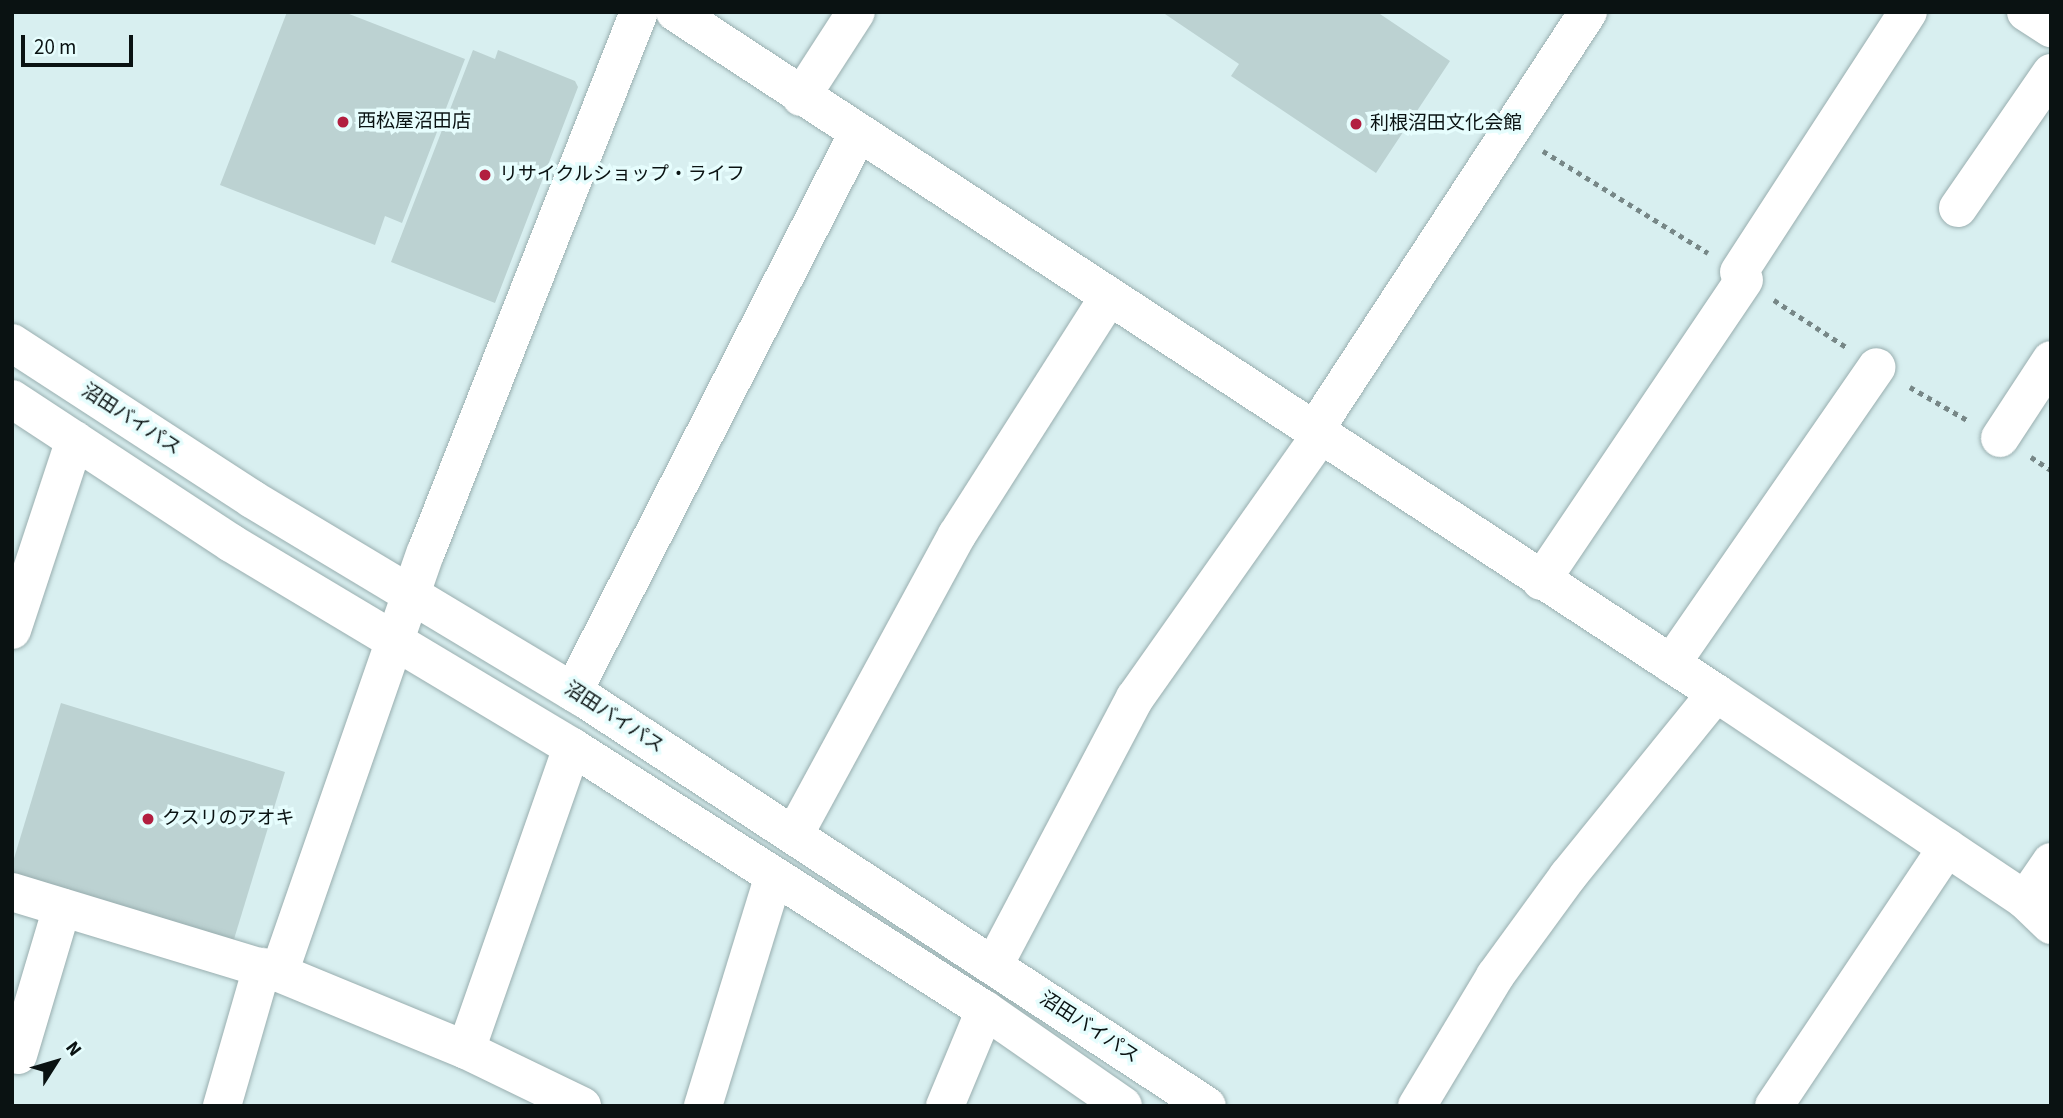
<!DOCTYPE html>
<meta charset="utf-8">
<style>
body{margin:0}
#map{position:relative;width:2063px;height:1118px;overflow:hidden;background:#d8eff0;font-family:"Source Sans 3","Noto Sans JP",sans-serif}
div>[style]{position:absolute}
.building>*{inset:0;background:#bcd2d2}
.path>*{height:4.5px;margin-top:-2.25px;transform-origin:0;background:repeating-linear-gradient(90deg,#778787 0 5px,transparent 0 10px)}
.roads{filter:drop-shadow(0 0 2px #99aeaf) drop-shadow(0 0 2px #99aeaf)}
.minor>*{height:38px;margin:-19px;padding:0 19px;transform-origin:19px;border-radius:19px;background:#fff}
.tertiary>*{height:38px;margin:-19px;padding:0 19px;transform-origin:19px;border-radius:19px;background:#fff}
.dots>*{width:19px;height:19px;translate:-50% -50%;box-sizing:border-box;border:4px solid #e6fdfd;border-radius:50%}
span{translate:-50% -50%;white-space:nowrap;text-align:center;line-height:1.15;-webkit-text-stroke:7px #e6fdfd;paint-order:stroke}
.poi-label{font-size:19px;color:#0a1212}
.left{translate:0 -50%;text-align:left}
.street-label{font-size:19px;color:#0a1212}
.frame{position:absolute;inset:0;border:14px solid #0a1212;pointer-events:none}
.north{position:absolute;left:21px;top:1027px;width:70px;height:70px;-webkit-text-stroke:5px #e6fdfd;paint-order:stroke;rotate:53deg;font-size:19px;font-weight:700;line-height:28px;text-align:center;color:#0a1212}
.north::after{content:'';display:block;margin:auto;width:24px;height:32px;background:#0a1212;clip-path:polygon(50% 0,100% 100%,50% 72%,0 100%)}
.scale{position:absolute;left:21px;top:35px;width:112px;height:32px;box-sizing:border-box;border:4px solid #0a1212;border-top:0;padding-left:9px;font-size:21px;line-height:24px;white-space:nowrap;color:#0a1212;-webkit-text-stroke:5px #e6fdfd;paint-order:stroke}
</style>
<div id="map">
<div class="building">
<i style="clip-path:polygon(287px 12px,344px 12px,465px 59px,402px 223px,385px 216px,375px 245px,220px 185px)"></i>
<i style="clip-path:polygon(1162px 12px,1377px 12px,1450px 61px,1376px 173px,1231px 76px,1239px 64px)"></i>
<i style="clip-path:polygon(473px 50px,495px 59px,498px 50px,575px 81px,578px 87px,495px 303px,391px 262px)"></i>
<i style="clip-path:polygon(61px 703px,285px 772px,231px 949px,12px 881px,12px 865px)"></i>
</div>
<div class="path">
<i style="left:1543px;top:151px;width:194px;rotate:31.7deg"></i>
<i style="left:1774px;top:300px;width:86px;rotate:33.1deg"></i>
<i style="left:1910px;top:387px;width:68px;rotate:30deg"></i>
<i style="left:2031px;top:457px;width:24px;rotate:33deg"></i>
</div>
<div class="roads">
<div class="minor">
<i style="left:2026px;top:12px;width:30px;rotate:33deg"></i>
<i style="left:801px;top:97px;width:101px;rotate:-57.1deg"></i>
<i style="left:1958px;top:208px;width:164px;rotate:-55.4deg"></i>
<i style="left:1739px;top:272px;width:310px;rotate:-57deg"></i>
<i style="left:1314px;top:431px;width:501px;rotate:-56.82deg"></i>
<i style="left:2000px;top:438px;width:93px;rotate:-56.8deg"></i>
<i style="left:1541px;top:581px;width:363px;rotate:-56deg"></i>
<i style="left:12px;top:630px;width:200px;rotate:-71.7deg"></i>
<i style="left:1671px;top:664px;width:361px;rotate:-55.3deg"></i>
<i style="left:573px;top:692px;width:627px;rotate:-62.99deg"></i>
<i style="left:794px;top:835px;width:341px;rotate:-61.5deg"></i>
<i style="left:957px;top:535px;width:281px;rotate:-57.5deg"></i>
<i style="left:12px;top:892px;width:279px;rotate:16.9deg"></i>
<i style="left:279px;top:973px;width:202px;rotate:22.4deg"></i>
<i style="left:466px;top:1050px;width:129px;rotate:25.8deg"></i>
<i style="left:2025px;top:900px;width:46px;rotate:-55.6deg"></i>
<i style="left:994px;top:965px;width:302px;rotate:-62.2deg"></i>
<i style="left:1135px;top:698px;width:321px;rotate:-54.8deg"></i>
<i style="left:279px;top:973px;width:446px;rotate:-70.8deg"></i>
<i style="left:426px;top:552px;width:580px;rotate:-68.47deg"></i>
<i style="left:466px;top:1050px;width:321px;rotate:-70.7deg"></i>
<i style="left:18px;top:1055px;width:154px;rotate:-73.4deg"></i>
<i style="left:222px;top:1106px;width:145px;rotate:-73.9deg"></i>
<i style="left:703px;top:1106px;width:239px;rotate:-72.9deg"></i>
<i style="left:945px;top:1106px;width:104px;rotate:-67.4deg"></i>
<i style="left:1417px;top:1106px;width:152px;rotate:-59deg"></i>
<i style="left:1495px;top:976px;width:124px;rotate:-53.9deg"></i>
<i style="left:1568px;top:876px;width:235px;rotate:-51deg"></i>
<i style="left:1774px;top:1106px;width:311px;rotate:-56.2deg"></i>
</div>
<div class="tertiary">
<i style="left:675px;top:12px;width:1244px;rotate:33.19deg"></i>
<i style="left:1716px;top:693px;width:372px;rotate:33.8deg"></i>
<i style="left:2025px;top:900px;width:36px;rotate:44deg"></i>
<i style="left:12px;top:343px;width:286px;rotate:33deg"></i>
<i style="left:252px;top:499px;width:388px;rotate:31deg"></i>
<i style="left:585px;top:699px;width:743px;rotate:33.2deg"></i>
<i style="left:12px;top:399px;width:262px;rotate:33.3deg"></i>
<i style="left:231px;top:543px;width:397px;rotate:30.9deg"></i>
<i style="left:572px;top:747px;width:490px;rotate:32.5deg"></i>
<i style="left:985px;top:1010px;width:168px;rotate:34.8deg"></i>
</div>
</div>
<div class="dots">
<i style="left:343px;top:122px;background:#b21f40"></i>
<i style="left:1356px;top:124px;background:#b21f40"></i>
<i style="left:485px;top:175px;background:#b21f40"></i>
<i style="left:148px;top:819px;background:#b21f40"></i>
</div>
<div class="poi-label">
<span class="left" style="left:357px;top:122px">西松屋沼田店</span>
<span class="left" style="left:1370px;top:124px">利根沼田文化会館</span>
<span class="left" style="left:499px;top:175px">リサイクルショップ・ライフ</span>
<span class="left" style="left:162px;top:819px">クスリのアオキ</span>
</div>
<div class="street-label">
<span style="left:131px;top:420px;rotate:33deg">沼田バイパス</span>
<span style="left:614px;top:718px;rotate:33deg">沼田バイパス</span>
<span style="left:1089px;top:1028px;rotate:33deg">沼田バイパス</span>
</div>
<div class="frame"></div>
<div class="north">N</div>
<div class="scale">20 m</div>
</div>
